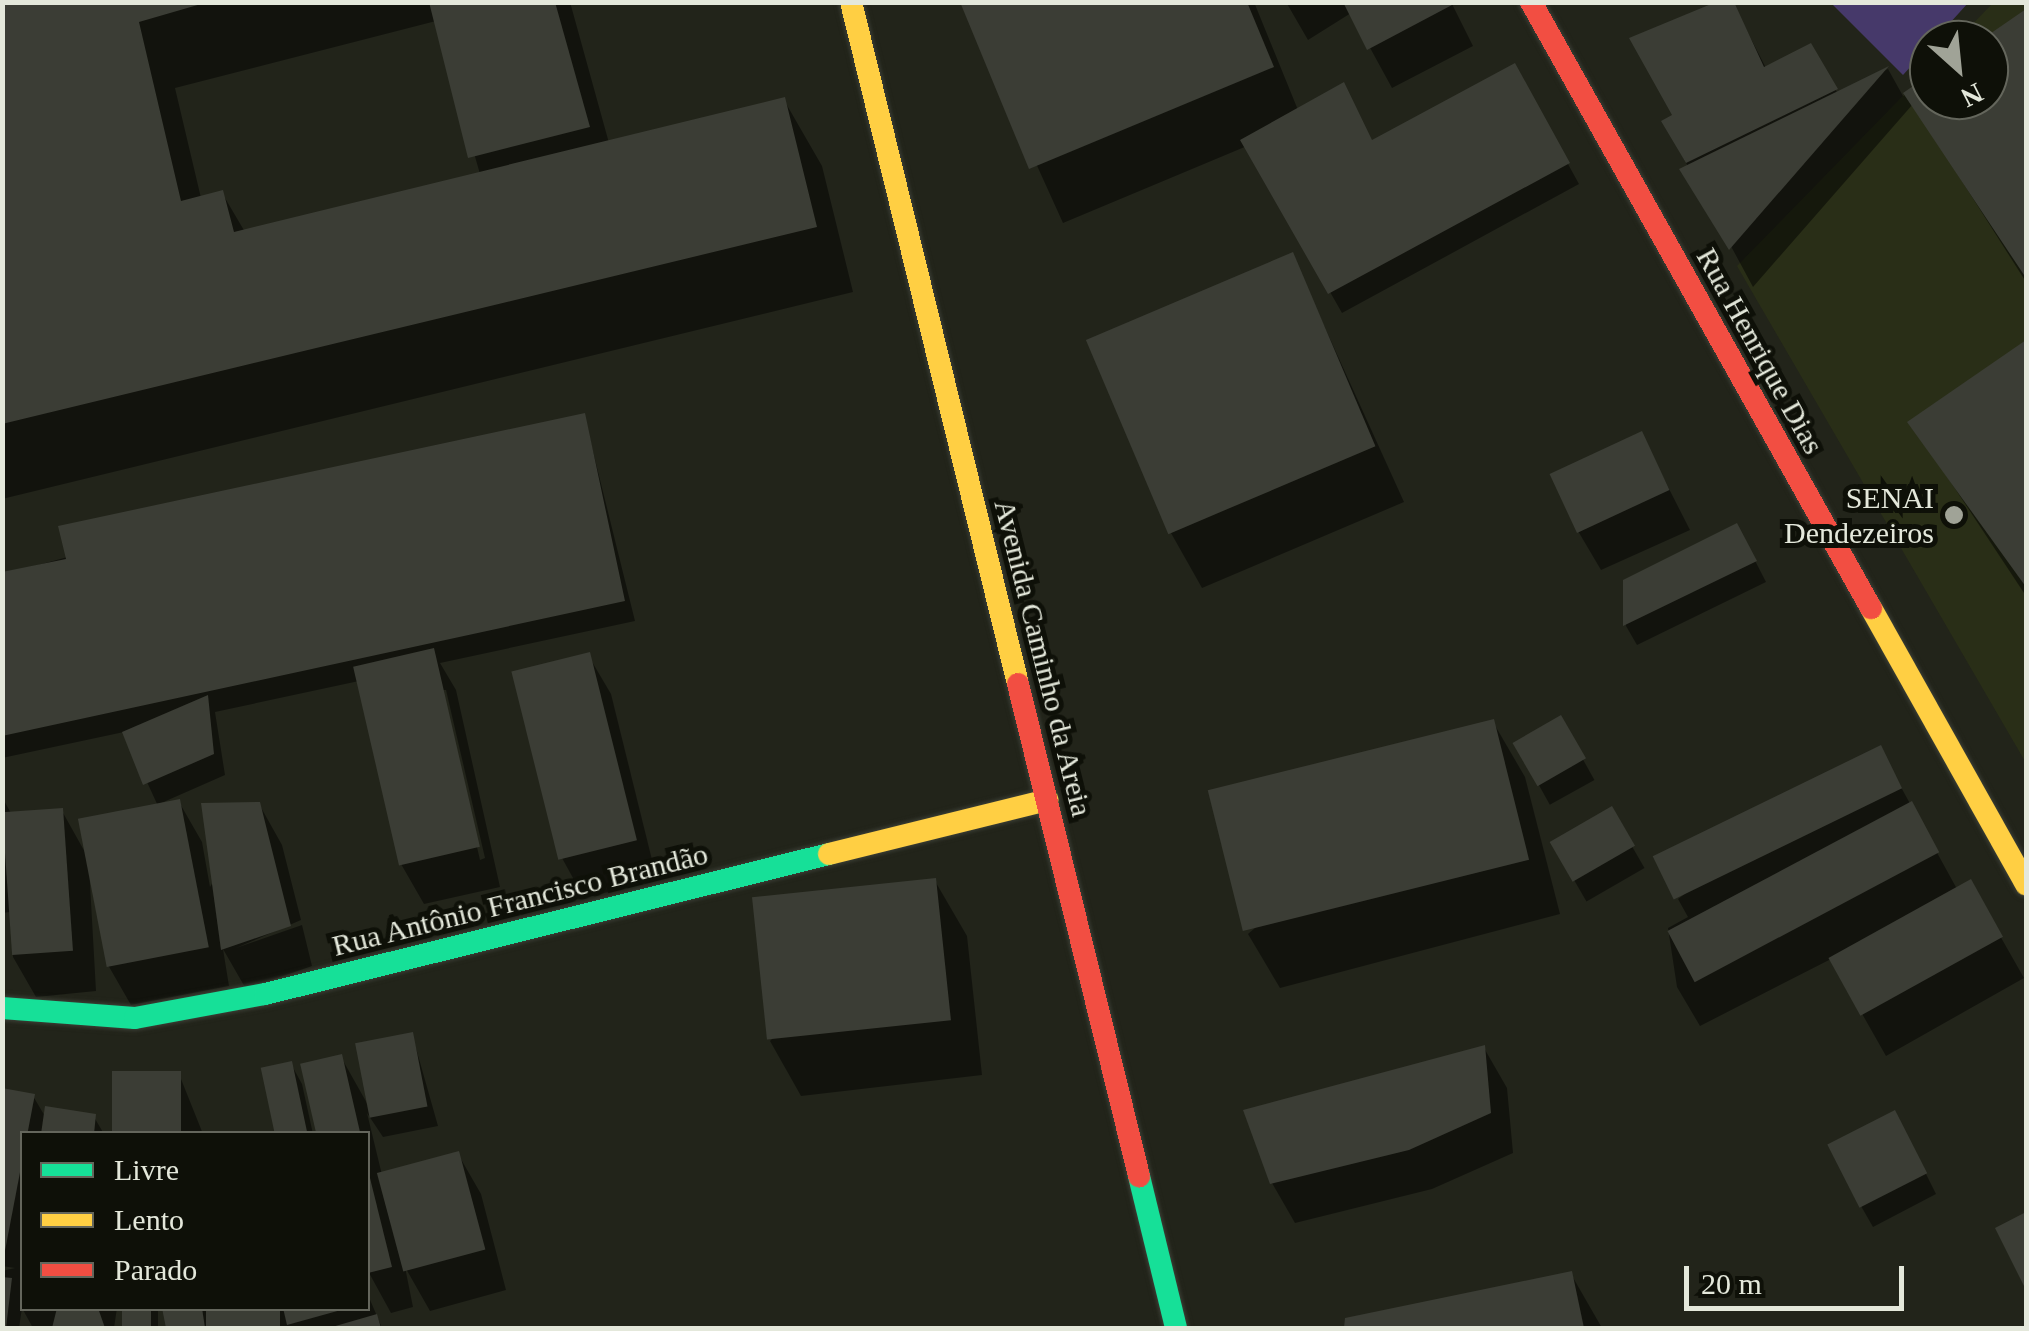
<!DOCTYPE html>
<meta charset="utf-8">
<style>
body{margin:0}
#map{position:relative;width:2029px;height:1331px;overflow:hidden;background:#22241a;font-family:Georgia,serif}
div>[style]{position:absolute}
.built>*{inset:0;background:#292e17}
.green>*{inset:0;background:#46396a}
.shadow>*{inset:0;background:#0007;transform-origin:0 0}
.building>*{inset:0;background:#3b3d35;transform-origin:0 0}
.roads{filter:drop-shadow(0 0 2px #3c3f36) drop-shadow(0 0 2px #3c3f36)}
.fast>*{height:22px;margin:-11px;padding:0 11px;transform-origin:11px;border-radius:11px;background:#16e098}
.slow>*{height:22px;margin:-11px;padding:0 11px;transform-origin:11px;border-radius:11px;background:#ffcf43}
.jam>*{height:22px;margin:-11px;padding:0 11px;transform-origin:11px;border-radius:11px;background:#f24e42}
.dots>*{width:28px;height:28px;translate:-50% -50%;box-sizing:border-box;border:5px solid #0e1008;border-radius:50%}
span{translate:-50% -50%;white-space:nowrap;text-align:center;line-height:1.15;-webkit-text-stroke:10px #0e1008;paint-order:stroke}
.street-label{font-size:30px;color:#e4e8db}
.poi-label{font-size:30px;color:#e4e8db}
.right{translate:-100% -50%;text-align:right}
.frame{position:absolute;inset:0;border:5px solid #e4e8db;pointer-events:none}
.legend{position:absolute;left:20px;top:1131px;width:350px;height:180px;box-sizing:border-box;background:#0e1008;border:2px solid #64665c;margin:0;padding:12px 18px;list-style:none;font-size:30px;color:#e4e8db}
.legend li{display:flex;align-items:center;gap:20px;height:50px}
.legend b{width:50px;border:2px solid #64665c}
.north{position:absolute;left:1909px;top:20px;width:100px;height:100px;box-sizing:border-box;background:#0e1008;border:2px solid #64665c;border-radius:50%;rotate:153deg;font-size:28px;font-weight:700;line-height:40px;text-align:center;color:#e4e8db}
.north::after{content:'';display:block;margin:auto;width:35px;height:45px;background:#a0a397;clip-path:polygon(50% 0,100% 100%,50% 72%,0 100%)}
.scale{position:absolute;left:1684px;top:1266px;width:220px;height:45px;box-sizing:border-box;border:5px solid #e4e8db;border-top:0;padding-left:12px;font-size:30px;line-height:35px;white-space:nowrap;color:#e4e8db;-webkit-text-stroke:8px #0e1008;paint-order:stroke}
</style>
<div id="map">
<div class="built">
<i style="clip-path:polygon(1993px 3px,2026px 3px,2026px 763px,1737px 266px,1929px 69px,1929px 100px,1989px 100px,1989px 40px,1957px 40px)"></i>
</div>
<div class="green">
<i style="clip-path:polygon(1831px 3px,1968px 3px,1903px 75px)"></i>
</div>
<div class="shadow">
<i style="clip-path:polygon(evenodd,2px 2px,570px 2px,609px 143px,784px 100px,822px 166px,853px 292px,2px 499px,2px 2px,436px 21px,480px 174px,245px 232px,222px 193px,201px 198px,175px 88px,436px 21px)"></i>
<i style="clip-path:polygon(963px 2px,1254px 2px,1298px 110px,1373px 142px,1514px 66px,1579px 184px,1342px 313px,1247px 146px,1063px 223px)"></i>
<i style="clip-path:polygon(1286px 2px,1451px 2px,1473px 46px,1392px 88px,1351px 13px,1308px 40px)"></i>
<i style="clip-path:polygon(1732px 2px,1766px 68px,1810px 46px,1838px 94px,1888px 69px,1903px 96px,1929px 78px,1929px 100px,1989px 100px,1985px 40px,2026px 12px,2026px 282px,1913px 104px,1753px 287px,1664px 122px,1676px 116px)"></i>
<i style="clip-path:polygon(1292px 255px,1404px 502px,1202px 588px,1171px 533px)"></i>
<i style="clip-path:polygon(2026px 343px,2026px 596px,1911px 422px)"></i>
<i style="clip-path:polygon(evenodd,584px 415px,635px 621px,440px 663px,456px 690px,500px 887px,424px 904px,401px 864px,359px 681px,215px 712px,225px 775px,159px 804px,179px 802px,202px 842px,210px 887px,259px 804px,282px 845px,301px 920px,236px 948px,302px 925px,312px 966px,246px 989px,223px 949px,229px 986px,131px 1005px,108px 965px,89px 866px,96px 991px,36px 997px,13px 957px,10px 912px,2px 913px,2px 797px,12px 815px,62px 811px,86px 854px,158px 806px,124px 732px,2px 758px,2px 575px,584px 415px,441px 690px,446px 690px,485px 858px,480px 860px,441px 690px)"></i>
<i style="clip-path:polygon(1641px 434px,1690px 530px,1601px 570px,1578px 531px)"></i>
<i style="clip-path:polygon(1748px 547px,1766px 582px,1637px 645px,1626px 626px,1626px 581px)"></i>
<i style="clip-path:polygon(588px 655px,611px 694px,657px 880px,584px 898px,562px 858px)"></i>
<i style="left:1560px;top:718px;width:71px;height:51px;rotate:61deg"></i>
<i style="clip-path:polygon(1493px 722px,1525px 777px,1560px 914px,1280px 988px,1248px 934px)"></i>
<i style="clip-path:polygon(1880px 749px,1957px 889px,1970px 883px,2024px 978px,1886px 1056px,1831px 959px,1700px 1026px,1677px 987px,1668px 928px,1688px 917px,1678px 899px)"></i>
<i style="left:1611px;top:810px;width:67px;height:67px;rotate:60deg"></i>
<i style="clip-path:polygon(935px 881px,967px 936px,982px 1075px,801px 1096px,770px 1041px)"></i>
<i style="clip-path:polygon(412px 1034px,438px 1126px,383px 1137px,367px 1113px,382px 1175px,458px 1154px,481px 1194px,506px 1290px,430px 1311px,405px 1267px,413px 1307px,391px 1313px,368px 1271px,368px 1134px,319px 1134px,341px 1057px,368px 1105px)"></i>
<i style="clip-path:polygon(1484px 1048px,1507px 1088px,1513px 1153px,1432px 1189px,1295px 1223px,1272px 1183px)"></i>
<i style="clip-path:polygon(291px 1064px,302px 1084px,313px 1134px,278px 1134px)"></i>
<i style="clip-path:polygon(179px 1074px,203px 1134px,108px 1134px)"></i>
<i style="clip-path:polygon(2px 1090px,33px 1096px,46px 1118px,94px 1117px,104px 1134px,22px 1134px,22px 1308px,117px 1308px,114px 1328px,33px 1328px,22px 1308px,19px 1328px,2px 1328px,2px 1271px,15px 1268px,2px 1266px)"></i>
<i style="clip-path:polygon(1906px 1134px,1936px 1194px,1873px 1227px,1861px 1206px)"></i>
<i style="clip-path:polygon(1571px 1274px,1602px 1328px,1346px 1328px,1347px 1320px)"></i>
<i style="clip-path:polygon(368px 1295px,382px 1328px,169px 1328px,165px 1308px,368px 1308px)"></i>
<i style="left:125px;top:1308px;width:33px;height:20px"></i>
</div>
<div class="building">
<i style="clip-path:polygon(2px 2px,208px 2px,139px 22px,181px 201px,223px 190px,234px 232px,785px 97px,817px 227px,2px 424px)"></i>
<i style="clip-path:polygon(429px 2px,555px 2px,590px 127px,468px 158px)"></i>
<i style="clip-path:polygon(960px 2px,1247px 2px,1274px 67px,1029px 169px)"></i>
<i style="clip-path:polygon(1343px 2px,1451px 2px,1452px 5px,1367px 50px)"></i>
<i style="clip-path:polygon(1716px 2px,1734px 2px,1764px 67px,1811px 43px,1838px 89px,1686px 163px,1661px 121px,1672px 115px,1629px 38px)"></i>
<i style="clip-path:polygon(2026px 9px,2026px 278px,1903px 93px,1929px 75px,1929px 100px,1989px 100px,1989px 40px,1981px 40px)"></i>
<i style="clip-path:polygon(1515px 63px,1570px 163px,1328px 294px,1240px 140px,1344px 82px,1372px 140px)"></i>
<i style="clip-path:polygon(1889px 66px,1729px 250px,1679px 169px)"></i>
<i style="left:1293px;top:252px;width:211px;height:225px;rotate:67deg"></i>
<i style="clip-path:polygon(2026px 340px,2026px 587px,1907px 422px)"></i>
<i style="clip-path:polygon(585px 413px,625px 601px,2px 736px,2px 572px,66px 559px,58px 526px)"></i>
<i style="left:1642px;top:431px;width:65px;height:102px;rotate:65deg"></i>
<i style="clip-path:polygon(1737px 523px,1757px 561px,1623px 626px,1623px 580px)"></i>
<i style="left:434px;top:648px;width:204px;height:83px;rotate:77deg"></i>
<i style="left:590px;top:652px;width:194px;height:81px;rotate:76deg"></i>
<i style="clip-path:polygon(208px 695px,214px 754px,143px 785px,122px 732px)"></i>
<i style="left:1561px;top:715px;width:50px;height:56px;rotate:60deg"></i>
<i style="left:1494px;top:719px;width:145px;height:295px;rotate:76deg"></i>
<i style="left:1881px;top:745px;width:48px;height:254px;rotate:64deg"></i>
<i style="left:180px;top:799px;width:151px;height:104px;rotate:79deg"></i>
<i style="left:1912px;top:801px;width:58px;height:277px;rotate:62deg"></i>
<i style="clip-path:polygon(260px 802px,291px 926px,221px 950px,201px 803px)"></i>
<i style="left:1612px;top:806px;width:46px;height:72px;rotate:60deg"></i>
<i style="left:63px;top:808px;width:143px;height:61px;rotate:86deg"></i>
<i style="left:936px;top:878px;width:143px;height:185px;rotate:84deg"></i>
<i style="left:1971px;top:879px;width:66px;height:163px;rotate:61deg"></i>
<i style="left:413px;top:1032px;width:76px;height:59px;rotate:79deg"></i>
<i style="clip-path:polygon(1485px 1045px,1491px 1113px,1409px 1150px,1270px 1184px,1243px 1110px)"></i>
<i style="left:342px;top:1054px;width:82px;height:43px;rotate:77deg"></i>
<i style="left:292px;top:1061px;width:75px;height:32px;rotate:78deg"></i>
<i style="left:112px;top:1071px;width:69px;height:63px"></i>
<i style="clip-path:polygon(2px 1088px,35px 1094px,4px 1256px,2px 1256px)"></i>
<i style="clip-path:polygon(45px 1106px,96px 1114px,94px 1134px,41px 1134px)"></i>
<i style="left:1895px;top:1110px;width:71px;height:76px;rotate:63deg"></i>
<i style="left:459px;top:1151px;width:102px;height:85px;rotate:75deg"></i>
<i style="clip-path:polygon(368px 1170px,392px 1267px,368px 1273px)"></i>
<i style="clip-path:polygon(2026px 1212px,2026px 1290px,1995px 1228px)"></i>
<i style="clip-path:polygon(1572px 1271px,1584px 1328px,1344px 1328px,1345px 1318px)"></i>
<i style="clip-path:polygon(2px 1277px,12px 1278px,6px 1328px,2px 1328px)"></i>
<i style="clip-path:polygon(57px 1308px,98px 1308px,105px 1328px,52px 1328px)"></i>
<i style="left:122px;top:1308px;width:29px;height:20px"></i>
<i style="clip-path:polygon(162px 1308px,202px 1308px,205px 1328px,166px 1328px)"></i>
<i style="left:206px;top:1308px;width:74px;height:21px"></i>
<i style="clip-path:polygon(283px 1308px,340px 1308px,341px 1310px,287px 1325px)"></i>
<i style="clip-path:polygon(377px 1314px,381px 1328px,332px 1328px,332px 1327px)"></i>
</div>
<div class="roads">
<div class="fast">
<i style="left:2px;top:1008px;width:133px;rotate:4.3deg"></i>
<i style="left:135px;top:1018px;width:132px;rotate:-10.5deg"></i>
<i style="left:265px;top:994px;width:581px;rotate:-13.94deg"></i>
<i style="left:1139px;top:1176px;width:156px;rotate:76.3deg"></i>
</div>
<div class="slow">
<i style="left:851px;top:2px;width:702px;rotate:76.24deg"></i>
<i style="left:1871px;top:608px;width:317px;rotate:60.7deg"></i>
<i style="left:829px;top:854px;width:225px;rotate:-13.9deg"></i>
</div>
<div class="jam">
<i style="left:1531px;top:2px;width:695px;rotate:60.71deg"></i>
<i style="left:1018px;top:684px;width:507px;rotate:76.18deg"></i>
</div>
</div>
<div class="dots">
<i style="left:1954px;top:515px;background:#a0a397"></i>
</div>
<div class="street-label">
<span style="left:1760px;top:351px;rotate:61deg">Rua Henrique Dias</span>
<span style="left:1043px;top:658px;rotate:76deg">Avenida Caminho da Areia</span>
<span style="left:520px;top:900px;rotate:-14deg">Rua Antônio Francisco Brandão</span>
</div>
<div class="poi-label">
<span class="right" style="left:1934px;top:515px">SENAI<br>Dendezeiros</span>
</div>
<div class="frame"></div>
<ul class="legend">
<li><b style="height:12px;background:#16e098"></b>Livre</li>
<li><b style="height:12px;background:#ffcf43"></b>Lento</li>
<li><b style="height:12px;background:#f24e42"></b>Parado</li>
</ul>
<div class="north">N</div>
<div class="scale">20 m</div>
</div>
